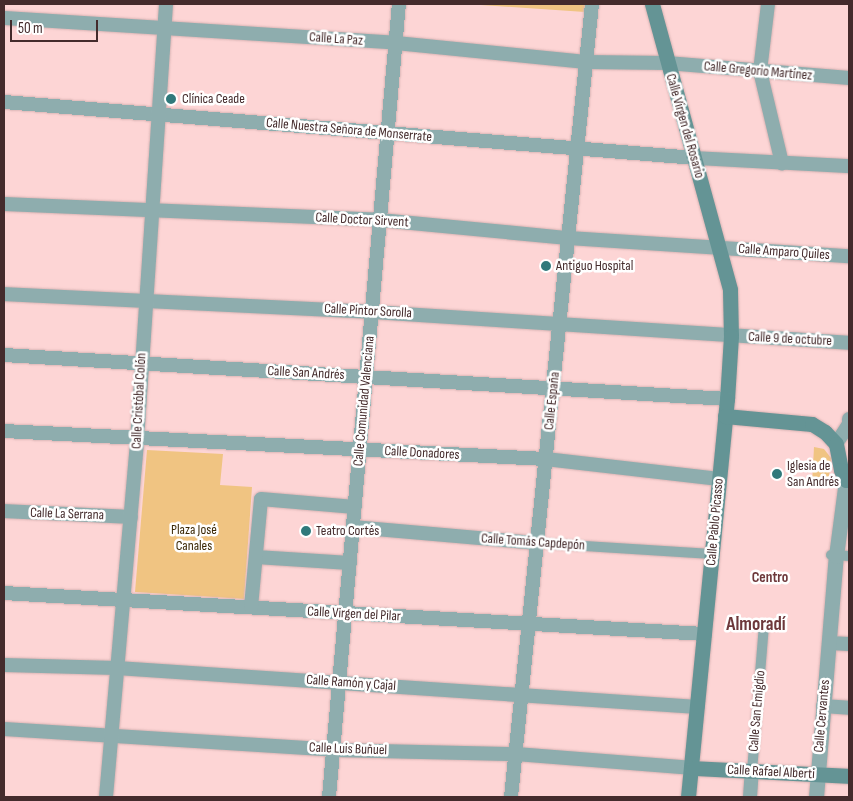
<!DOCTYPE html>
<meta charset="utf-8">
<style>
body{margin:0}
#map{position:relative;width:853px;height:801px;overflow:hidden;background:#fdd5d5;font-family:"Sofia Sans Condensed",sans-serif}
div>[style]{position:absolute}
.green>*{inset:0;background:#f0c482}
.roads{filter:drop-shadow(0 0 1px #d8b3b3) drop-shadow(0 0 1px #d8b3b3)}
.pedestrian>*{height:10px;margin:-5px;padding:0 5px;transform-origin:5px;border-radius:5px;background:#8eadae}
.minor>*{height:14px;margin:-7px;padding:0 7px;transform-origin:7px;border-radius:7px;background:#8eadae}
.tertiary>*{height:15px;margin:-7.5px;padding:0 7.5px;transform-origin:7.5px;border-radius:7.5px;background:#8eadae}
.secondary>*{height:15px;margin:-7.5px;padding:0 7.5px;transform-origin:7.5px;border-radius:7.5px;background:#649495}
.dots>*{width:14px;height:14px;translate:-50% -50%;box-sizing:border-box;border:2px solid #fff;border-radius:50%}
span{translate:-50% -50%;white-space:nowrap;text-align:center;line-height:1.15;-webkit-text-stroke:5px #fff;paint-order:stroke}
.street-label{font-size:14px;color:#442b2c}
.poi-label{font-size:14px;color:#442b2c}
.left{translate:0 -50%;text-align:left}
.park-label{font-size:14px;color:#3b2805}
.neighbourhood-label{font-size:15px;color:#6d383b;font-weight:700}
.district-label{font-size:19px;color:#6d383b;font-weight:700}
.frame{position:absolute;inset:0;border:5px solid #442b2c;pointer-events:none}
.scale{position:absolute;left:10px;top:20px;width:88px;height:22px;box-sizing:border-box;border:2px solid #442b2c;border-top:0;padding-left:6px;font-size:15px;line-height:18px;white-space:nowrap;color:#442b2c;-webkit-text-stroke:4px #fff;paint-order:stroke}
</style>
<div id="map">
<div class="green">
<i style="clip-path:polygon(466px 4px,586px 4px,585px 12px)"></i>
<i style="clip-path:polygon(814px 447px,824px 449px,831px 458px,828px 486px,812px 485px)"></i>
<i style="clip-path:polygon(147px 450px,223px 454px,220px 485px,252px 487px,244px 599px,135px 592px)"></i>
</div>
<div class="roads">
<div class="pedestrian">
<i style="left:537px;top:543px;width:175px;rotate:3.6deg"></i>
<i style="left:831px;top:555px;width:18px;rotate:3deg"></i>
<i style="left:752px;top:771px;width:145px;rotate:-85.3deg"></i>
</div>
<div class="minor">
<i style="left:768px;top:4px;width:67px;rotate:96.8deg"></i>
<i style="left:760px;top:71px;width:95px;rotate:76.6deg"></i>
<i style="left:4px;top:18px;width:393px;rotate:3.6deg"></i>
<i style="left:396px;top:43px;width:191px;rotate:5.7deg"></i>
<i style="left:586px;top:62px;width:81px;rotate:0.7deg"></i>
<i style="left:667px;top:63px;width:183px;rotate:4.7deg"></i>
<i style="left:4px;top:102px;width:693px;rotate:4.63deg"></i>
<i style="left:695px;top:158px;width:154px;rotate:3deg"></i>
<i style="left:4px;top:204px;width:376px;rotate:2.4deg"></i>
<i style="left:380px;top:220px;width:189px;rotate:5.5deg"></i>
<i style="left:568px;top:238px;width:282px;rotate:3.7deg"></i>
<i style="left:4px;top:294px;width:368px;rotate:2.8deg"></i>
<i style="left:372px;top:312px;width:478px;rotate:3.7deg"></i>
<i style="left:4px;top:355px;width:724px;rotate:3.48deg"></i>
<i style="left:4px;top:431px;width:543px;rotate:2.96deg"></i>
<i style="left:546px;top:459px;width:174px;rotate:6.6deg"></i>
<i style="left:836px;top:444px;width:24px;rotate:-57deg"></i>
<i style="left:849px;top:424px;width:5px;rotate:-90deg"></i>
<i style="left:4px;top:511px;width:127px;rotate:2.7deg"></i>
<i style="left:353px;top:527px;width:185px;rotate:5deg"></i>
<i style="left:256px;top:557px;width:94px;rotate:3.7deg"></i>
<i style="left:4px;top:593px;width:702px;rotate:3.35deg"></i>
<i style="left:251px;top:607px;width:108px;rotate:-84.7deg"></i>
<i style="left:261px;top:499px;width:94px;rotate:4.9deg"></i>
<i style="left:829px;top:643px;width:20px;rotate:3deg"></i>
<i style="left:4px;top:665px;width:113px;rotate:1.5deg"></i>
<i style="left:117px;top:668px;width:582px;rotate:3.84deg"></i>
<i style="left:823px;top:706px;width:26px;rotate:4deg"></i>
<i style="left:4px;top:729px;width:331px;rotate:3.6deg"></i>
<i style="left:334px;top:750px;width:182px;rotate:1.3deg"></i>
<i style="left:516px;top:754px;width:178px;rotate:4.5deg"></i>
<i style="left:106px;top:797px;width:357px;rotate:-85deg"></i>
<i style="left:137px;top:441px;width:438px;rotate:-86.2deg"></i>
<i style="left:329px;top:797px;width:796px;rotate:-84.96deg"></i>
<i style="left:511px;top:797px;width:797px;rotate:-84.17deg"></i>
<i style="left:750px;top:797px;width:26px;rotate:-86deg"></i>
</div>
<div class="tertiary">
<i style="left:816px;top:797px;width:242px;rotate:-85.3deg"></i>
<i style="left:836px;top:556px;width:77px;rotate:-82.5deg"></i>
</div>
<div class="secondary">
<i style="left:652px;top:4px;width:296px;rotate:74.7deg"></i>
<i style="left:730px;top:290px;width:46px;rotate:88.8deg"></i>
<i style="left:731px;top:336px;width:63px;rotate:93.6deg"></i>
<i style="left:727px;top:399px;width:400px;rotate:95.6deg"></i>
<i style="left:725px;top:416px;width:87px;rotate:5.3deg"></i>
<i style="left:812px;top:424px;width:15px;rotate:32deg"></i>
<i style="left:825px;top:432px;width:16px;rotate:47deg"></i>
<i style="left:836px;top:444px;width:26px;rotate:79deg"></i>
<i style="left:841px;top:470px;width:11px;rotate:63deg"></i>
<i style="left:846px;top:480px;width:3px"></i>
<i style="left:693px;top:768px;width:156px;rotate:2.9deg"></i>
</div>
</div>
<div class="dots">
<i style="left:171px;top:99px;background:#30797b"></i>
<i style="left:546px;top:266px;background:#30797b"></i>
<i style="left:777px;top:474px;background:#30797b"></i>
<i style="left:306px;top:531px;background:#30797b"></i>
</div>
<div class="street-label">
<span style="left:336px;top:39px;rotate:4deg">Calle La Paz</span>
<span style="left:758px;top:71px;rotate:5deg">Calle Gregorio Martínez</span>
<span style="left:685px;top:126px;rotate:74deg">Calle Virgen del Rosario</span>
<span style="left:349px;top:130px;rotate:5deg">Calle Nuestra Señora de Monserrate</span>
<span style="left:362px;top:220px;rotate:3deg">Calle Doctor Sirvent</span>
<span style="left:784px;top:252px;rotate:4deg">Calle Amparo Quiles</span>
<span style="left:368px;top:311px;rotate:3deg">Calle Pintor Sorolla</span>
<span style="left:790px;top:339px;rotate:3deg">Calle 9 de octubre</span>
<span style="left:306px;top:373px;rotate:3deg">Calle San Andrés</span>
<span style="left:139px;top:401px;rotate:-87deg">Calle Cristóbal Colón</span>
<span style="left:364px;top:401px;rotate:-85deg">Calle Comunidad Valenciana</span>
<span style="left:552px;top:401px;rotate:-84deg">Calle España</span>
<span style="left:422px;top:453px;rotate:3deg">Calle Donadores</span>
<span style="left:67px;top:514px;rotate:2deg">Calle La Serrana</span>
<span style="left:715px;top:522px;rotate:-85deg">Calle Pablo Picasso</span>
<span style="left:533px;top:542px;rotate:4deg">Calle Tomás Capdepón</span>
<span style="left:354px;top:614px;rotate:3deg">Calle Virgen del Pilar</span>
<span style="left:351px;top:683px;rotate:4deg">Calle Ramón y Cajal</span>
<span style="left:757px;top:711px;rotate:-85deg">Calle San Emigdio</span>
<span style="left:822px;top:716px;rotate:-85deg">Calle Cervantes</span>
<span style="left:348px;top:749px;rotate:2deg">Calle Luis Buñuel</span>
<span style="left:771px;top:772px;rotate:3deg">Calle Rafael Alberti</span>
</div>
<div class="poi-label">
<span class="left" style="left:182px;top:99px">Clínica Ceade</span>
<span class="left" style="left:556px;top:266px">Antiguo Hospital</span>
<span class="left" style="left:787px;top:474px">Iglesia de<br>San Andrés</span>
<span class="left" style="left:316px;top:531px">Teatro Cortés</span>
</div>
<div class="park-label">
<span style="left:194px;top:538px">Plaza José<br>Canales</span>
</div>
<div class="neighbourhood-label">
<span style="left:770px;top:578px">Centro</span>
</div>
<div class="district-label">
<span style="left:756px;top:625px">Almoradí</span>
</div>
<div class="frame"></div>
<div class="scale">50 m</div>
</div>
